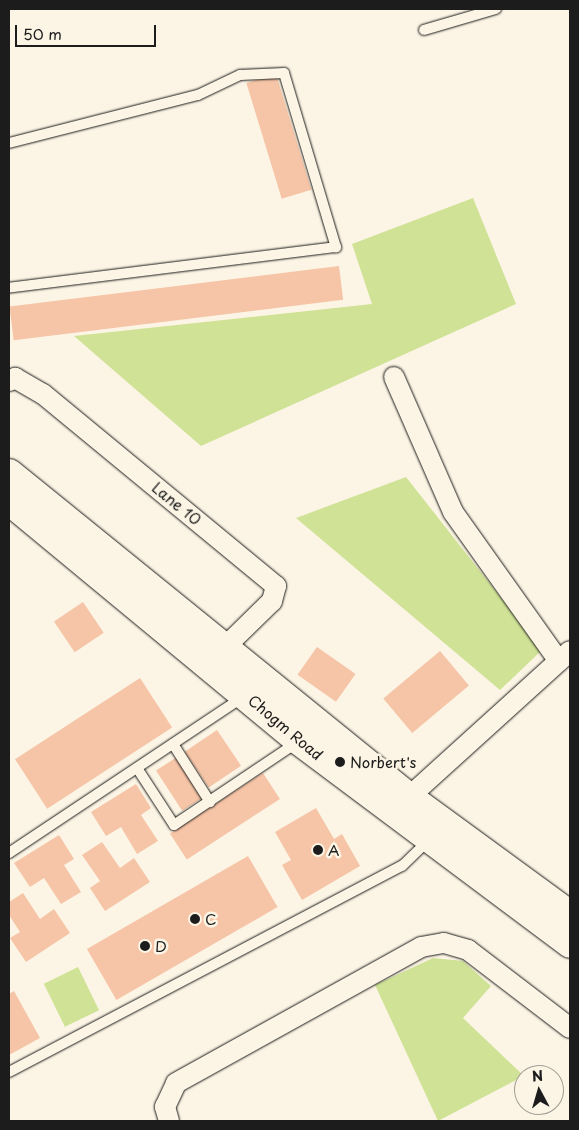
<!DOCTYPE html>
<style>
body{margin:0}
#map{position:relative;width:579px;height:1130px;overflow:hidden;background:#fcf5e5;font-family:"Playpen Sans",sans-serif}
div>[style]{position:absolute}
.green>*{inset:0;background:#d0e296;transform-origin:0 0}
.building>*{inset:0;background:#f6c4a6;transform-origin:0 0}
.roads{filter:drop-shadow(0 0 1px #1c1c1c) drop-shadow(0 0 1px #1c1c1c)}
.service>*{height:10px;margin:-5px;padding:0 5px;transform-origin:5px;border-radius:5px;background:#fcf5e5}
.minor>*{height:20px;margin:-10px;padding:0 10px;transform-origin:10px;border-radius:10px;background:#fcf5e5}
.primary>*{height:28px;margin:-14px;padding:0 14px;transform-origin:14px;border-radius:14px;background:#fcf5e5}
.trunk>*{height:28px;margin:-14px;padding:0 14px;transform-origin:14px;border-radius:14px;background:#fcf5e5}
.dots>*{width:14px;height:14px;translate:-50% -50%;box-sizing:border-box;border:2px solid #fcf5e5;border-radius:50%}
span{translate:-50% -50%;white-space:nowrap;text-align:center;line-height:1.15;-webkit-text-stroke:5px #fcf5e5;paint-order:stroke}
.street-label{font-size:15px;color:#1c1c1c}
.poi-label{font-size:15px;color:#1c1c1c}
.left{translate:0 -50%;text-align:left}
.frame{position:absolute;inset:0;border:10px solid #1c1c1c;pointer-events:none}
.north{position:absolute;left:514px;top:1065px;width:50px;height:50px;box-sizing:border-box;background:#fcf5e5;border:1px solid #a29e95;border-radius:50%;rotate:354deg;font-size:14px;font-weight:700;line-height:20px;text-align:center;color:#1c1c1c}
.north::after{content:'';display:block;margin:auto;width:18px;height:22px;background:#1c1c1c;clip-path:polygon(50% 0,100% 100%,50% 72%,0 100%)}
.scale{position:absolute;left:15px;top:25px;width:141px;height:22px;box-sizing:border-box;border:2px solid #1c1c1c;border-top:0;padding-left:6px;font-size:15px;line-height:18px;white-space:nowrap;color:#1c1c1c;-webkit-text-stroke:4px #fcf5e5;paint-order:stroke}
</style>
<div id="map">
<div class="green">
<i style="clip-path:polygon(473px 198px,516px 304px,201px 446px,74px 336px,372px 304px,352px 244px)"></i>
<i style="clip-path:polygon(406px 477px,542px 650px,500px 690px,296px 518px)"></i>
<i style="clip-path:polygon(433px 958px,463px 961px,491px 986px,463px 1018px,524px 1076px,438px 1121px,375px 985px)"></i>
<i style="left:78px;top:967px;width:48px;height:38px;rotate:64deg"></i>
</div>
<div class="building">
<i style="left:276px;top:74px;width:121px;height:31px;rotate:73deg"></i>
<i style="left:339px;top:266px;width:34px;height:332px;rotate:83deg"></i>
<i style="left:83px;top:602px;width:37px;height:35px;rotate:56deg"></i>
<i style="left:317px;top:647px;width:47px;height:34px;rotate:35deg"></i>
<i style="left:440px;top:651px;width:45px;height:74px;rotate:50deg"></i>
<i style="left:140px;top:678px;width:59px;height:149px;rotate:57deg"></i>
<i style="left:217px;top:730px;width:43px;height:39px;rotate:56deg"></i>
<i style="left:177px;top:757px;width:48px;height:25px;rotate:57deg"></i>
<i style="left:263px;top:773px;width:31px;height:111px;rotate:57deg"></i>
<i style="clip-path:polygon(136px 784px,151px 808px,141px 815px,158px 841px,137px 854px,121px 827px,106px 836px,91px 812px)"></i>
<i style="clip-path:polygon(316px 808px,334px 839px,342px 834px,360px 866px,302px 900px,282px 865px,291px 860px,275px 832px)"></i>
<i style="clip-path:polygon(59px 835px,74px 859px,64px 865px,81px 892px,61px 904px,44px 878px,30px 887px,14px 863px)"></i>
<i style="clip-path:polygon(102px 842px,120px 868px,134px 858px,150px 882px,105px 911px,90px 888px,100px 881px,82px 855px)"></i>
<i style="left:248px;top:856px;width:59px;height:186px;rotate:60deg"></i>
<i style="clip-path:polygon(23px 893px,40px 919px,54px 909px,70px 933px,26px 962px,10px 938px,20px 932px,9px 915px,9px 902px)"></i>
<i style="clip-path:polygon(14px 991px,40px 1038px,9px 1055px,9px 994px)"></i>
</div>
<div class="roads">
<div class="service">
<i style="left:424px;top:30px;width:75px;rotate:-16.3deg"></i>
<i style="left:9px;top:143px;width:195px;rotate:-14.3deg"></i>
<i style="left:198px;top:95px;width:47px;rotate:-25.5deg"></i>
<i style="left:240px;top:75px;width:44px;rotate:-2.6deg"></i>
<i style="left:284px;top:73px;width:182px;rotate:73.4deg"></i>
<i style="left:336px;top:247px;width:330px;rotate:172.9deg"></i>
<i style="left:173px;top:744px;width:69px;rotate:57.5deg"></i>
<i style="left:137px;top:768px;width:68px;rotate:57deg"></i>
<i style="left:174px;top:825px;width:151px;rotate:-33.9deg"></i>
<i style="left:9px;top:853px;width:281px;rotate:-33.7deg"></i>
<i style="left:9px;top:1072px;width:444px;rotate:-27.7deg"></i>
<i style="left:402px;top:866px;width:36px;rotate:-44deg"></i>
</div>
<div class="minor">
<i style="left:394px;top:377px;width:147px;rotate:66.4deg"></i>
<i style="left:453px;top:512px;width:183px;rotate:54.6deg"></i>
<i style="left:9px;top:381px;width:7px;rotate:-27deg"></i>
<i style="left:15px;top:378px;width:32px;rotate:30deg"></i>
<i style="left:43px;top:394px;width:302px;rotate:39.5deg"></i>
<i style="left:276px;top:586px;width:16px;rotate:105deg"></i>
<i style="left:272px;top:601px;width:67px;rotate:135.6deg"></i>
<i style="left:409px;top:797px;width:217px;rotate:-42.2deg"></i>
<i style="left:169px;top:1121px;width:15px;rotate:-106deg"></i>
<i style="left:165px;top:1107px;width:26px;rotate:-65deg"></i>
<i style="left:176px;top:1083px;width:280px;rotate:-29deg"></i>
<i style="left:421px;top:947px;width:23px;rotate:-10deg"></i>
<i style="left:444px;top:943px;width:25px;rotate:16deg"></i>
<i style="left:468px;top:950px;width:128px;rotate:37.4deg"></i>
</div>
<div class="primary">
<i style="left:9px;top:473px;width:515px;rotate:39.01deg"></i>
<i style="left:409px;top:797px;width:200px;rotate:36.2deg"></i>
</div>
<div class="trunk">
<i style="left:9px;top:501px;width:376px;rotate:39.6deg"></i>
<i style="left:299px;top:741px;width:339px;rotate:36.8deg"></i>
</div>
</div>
<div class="dots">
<i style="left:340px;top:762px;background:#1c1c1c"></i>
<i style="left:318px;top:850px;background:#1c1c1c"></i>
<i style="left:195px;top:919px;background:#1c1c1c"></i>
<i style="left:145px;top:946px;background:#1c1c1c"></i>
</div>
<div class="street-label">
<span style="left:177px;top:503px;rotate:39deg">Lane 10</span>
<span style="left:286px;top:727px;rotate:40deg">Chogm Road</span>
</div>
<div class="poi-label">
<span class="left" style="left:350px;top:762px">Norbert's</span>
<span class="left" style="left:328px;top:850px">A</span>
<span class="left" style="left:205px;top:919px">C</span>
<span class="left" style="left:155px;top:946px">D</span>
</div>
<div class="frame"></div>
<div class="north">N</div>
<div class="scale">50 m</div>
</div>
